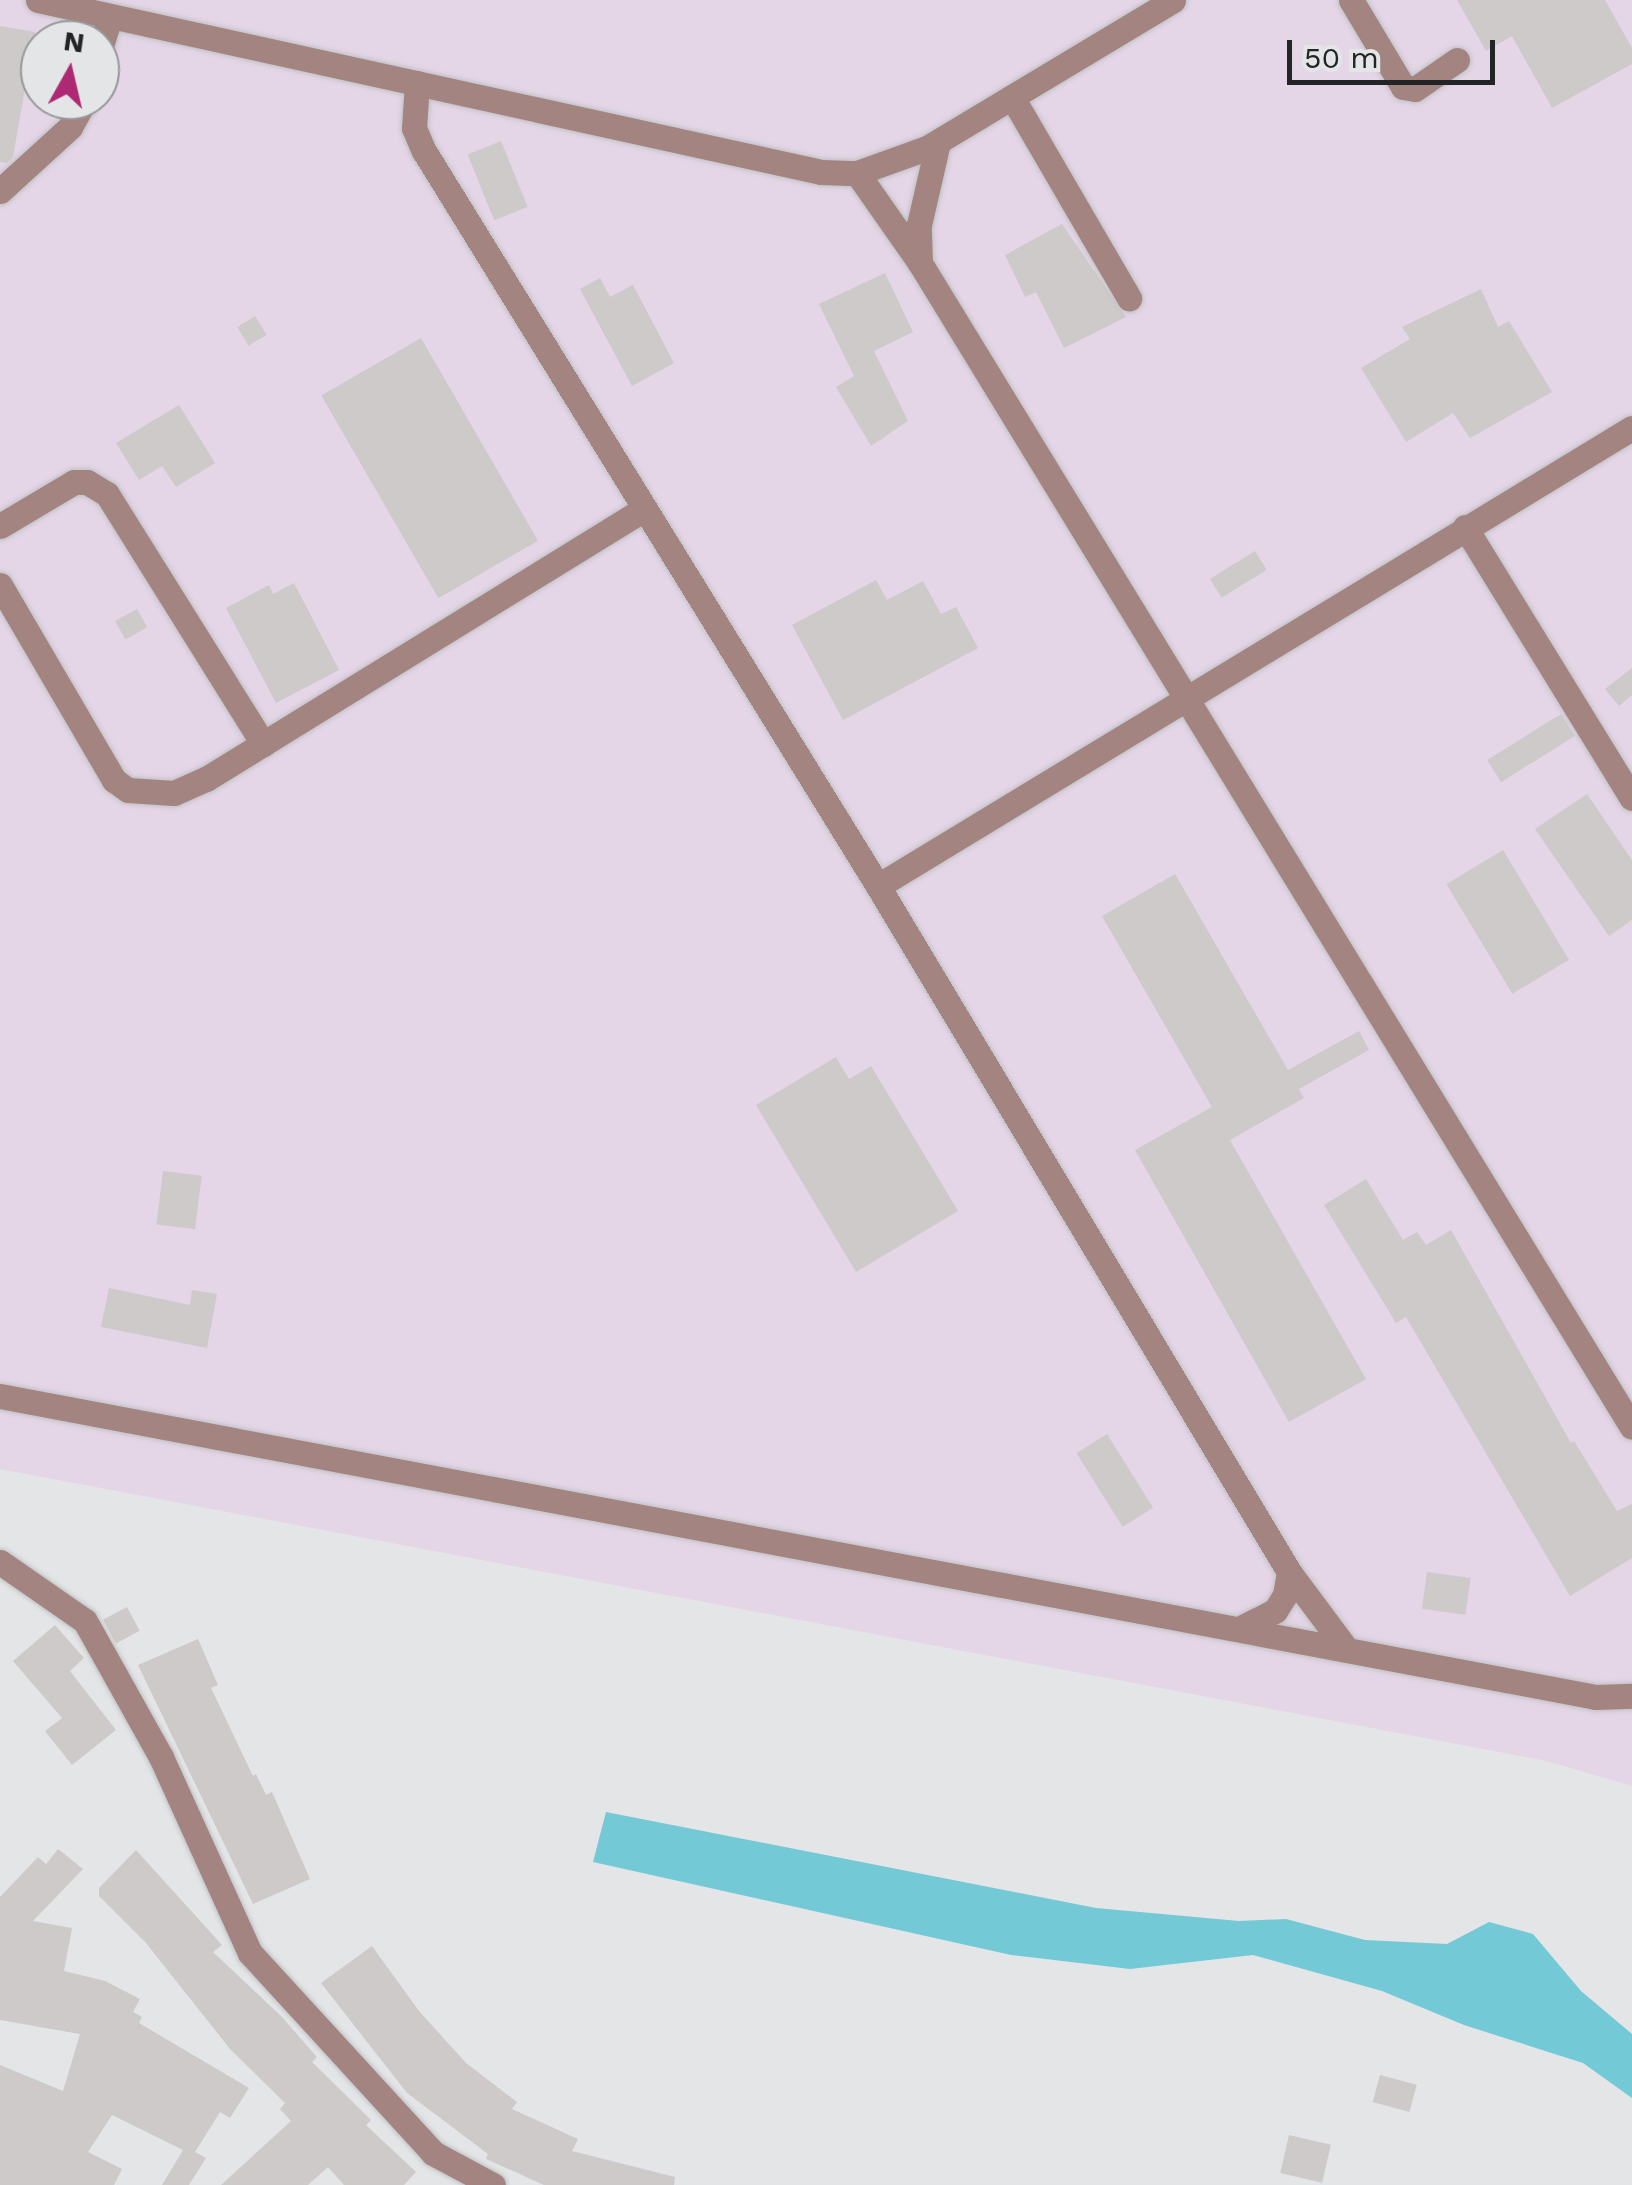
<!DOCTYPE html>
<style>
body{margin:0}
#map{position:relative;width:1632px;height:2185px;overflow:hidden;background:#e3e5e7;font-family:"Work Sans",sans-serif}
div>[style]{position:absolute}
.industrial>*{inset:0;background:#e4d5e7}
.water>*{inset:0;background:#74c9d7}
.building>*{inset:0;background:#cdcac9;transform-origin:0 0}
.roads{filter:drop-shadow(0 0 2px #c0c2c4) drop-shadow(0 0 2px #c0c2c4)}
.minor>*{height:25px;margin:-12.5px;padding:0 12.5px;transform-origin:12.5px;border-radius:12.5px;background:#a38480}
span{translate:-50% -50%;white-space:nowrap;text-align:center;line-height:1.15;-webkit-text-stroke:8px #e3e5e7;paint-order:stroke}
.north{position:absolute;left:20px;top:20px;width:100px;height:100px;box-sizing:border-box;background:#e3e5e7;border:2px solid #969899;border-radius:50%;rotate:8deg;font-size:28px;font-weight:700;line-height:40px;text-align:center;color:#232425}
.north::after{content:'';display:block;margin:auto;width:35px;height:45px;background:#ad2a73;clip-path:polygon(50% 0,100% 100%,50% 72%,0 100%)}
.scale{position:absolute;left:1287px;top:40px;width:208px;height:45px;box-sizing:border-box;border:5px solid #232425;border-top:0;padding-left:12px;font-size:30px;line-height:35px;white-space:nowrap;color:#232425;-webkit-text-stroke:8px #e3e5e7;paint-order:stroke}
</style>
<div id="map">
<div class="industrial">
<i style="clip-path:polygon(evenodd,0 0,1632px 0,1632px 1786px,1547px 1761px,0 1469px,0 0,40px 40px,100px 40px,100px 100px,40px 100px,40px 40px)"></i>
</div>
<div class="water">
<i style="clip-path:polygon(606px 1812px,1096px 1908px,1239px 1921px,1286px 1919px,1365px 1940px,1447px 1944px,1489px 1922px,1533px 1934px,1581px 1991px,1632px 2034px,1632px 2098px,1583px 2063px,1464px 2025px,1382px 1991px,1253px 1955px,1130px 1969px,1011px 1955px,593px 1862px)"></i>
</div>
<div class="building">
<i style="clip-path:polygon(1457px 0,1605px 0,1632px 48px,1632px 64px,1552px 108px,1512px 36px,1486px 51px)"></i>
<i style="clip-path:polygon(0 26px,35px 32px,13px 157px,7px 163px,0 162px)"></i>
<i style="left:501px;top:141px;width:71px;height:36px;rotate:68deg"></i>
<i style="clip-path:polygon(1062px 224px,1126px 317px,1064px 348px,1036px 292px,1025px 297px,1005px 255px)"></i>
<i style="clip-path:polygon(885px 273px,913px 332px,874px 351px,908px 421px,871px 446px,836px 387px,854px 376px,819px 304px)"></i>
<i style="clip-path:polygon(600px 278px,610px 297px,633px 285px,674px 363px,632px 386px,580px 289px)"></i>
<i style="clip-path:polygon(1481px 289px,1498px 327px,1509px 321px,1552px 392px,1470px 438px,1453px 413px,1406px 442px,1361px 368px,1410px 339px,1402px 327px)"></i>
<i style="left:255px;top:316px;width:22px;height:21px;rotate:58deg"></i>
<i style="left:421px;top:338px;width:234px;height:115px;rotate:60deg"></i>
<i style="clip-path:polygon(179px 405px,215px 463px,176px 487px,162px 466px,139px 480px,116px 443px)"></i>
<i style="left:1255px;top:551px;width:22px;height:53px;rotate:58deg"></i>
<i style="clip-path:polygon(876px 580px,887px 600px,923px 581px,941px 614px,956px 607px,978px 648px,843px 720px,792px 625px)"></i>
<i style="clip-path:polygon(294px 583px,339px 670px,276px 703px,226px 608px,269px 585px,273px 594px)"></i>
<i style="left:137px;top:609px;width:21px;height:25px;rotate:61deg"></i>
<i style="clip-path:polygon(1632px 668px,1632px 695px,1619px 706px,1605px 689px)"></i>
<i style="left:1561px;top:714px;width:26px;height:87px;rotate:58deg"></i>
<i style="clip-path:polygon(1587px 794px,1632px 860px,1632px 920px,1609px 936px,1535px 829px)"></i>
<i style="left:1503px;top:850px;width:128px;height:66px;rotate:59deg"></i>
<i style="clip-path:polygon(1175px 874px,1288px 1070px,1359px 1031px,1369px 1050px,1299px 1089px,1304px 1098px,1230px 1140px,1366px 1379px,1289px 1422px,1135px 1150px,1212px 1107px,1102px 916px)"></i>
<i style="clip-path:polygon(836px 1057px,849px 1079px,871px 1066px,958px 1211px,856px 1272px,756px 1105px)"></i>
<i style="left:163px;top:1171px;width:39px;height:54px;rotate:7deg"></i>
<i style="clip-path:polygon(1366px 1179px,1403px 1240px,1417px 1232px,1426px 1245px,1451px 1230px,1571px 1443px,1574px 1441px,1617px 1511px,1632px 1504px,1632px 1558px,1570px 1596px,1406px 1317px,1396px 1323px,1324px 1205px)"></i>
<i style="clip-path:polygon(109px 1288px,190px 1305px,192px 1290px,217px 1294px,207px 1348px,101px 1327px)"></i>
<i style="left:1107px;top:1434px;width:87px;height:36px;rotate:58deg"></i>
<i style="left:1427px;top:1572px;width:44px;height:37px;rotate:8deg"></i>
<i style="left:127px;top:1607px;width:27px;height:27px;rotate:62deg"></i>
<i style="clip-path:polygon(55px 1625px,84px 1658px,70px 1671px,116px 1730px,72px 1765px,45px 1731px,62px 1718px,13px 1661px)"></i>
<i style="clip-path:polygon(198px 1639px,218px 1685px,211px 1688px,253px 1776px,256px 1774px,266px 1795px,272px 1792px,310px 1879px,253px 1904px,138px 1665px)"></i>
<i style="clip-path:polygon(58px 1849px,83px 1869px,33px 1921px,72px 1928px,64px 1971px,105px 1981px,140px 1999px,133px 2012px,142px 2017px,139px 2023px,249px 2088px,230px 2118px,220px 2112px,195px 2152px,206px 2158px,189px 2185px,162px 2185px,183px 2150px,112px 2115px,88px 2152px,122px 2169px,114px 2185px,0 2185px,0 2065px,63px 2091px,80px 2034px,0 2020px,0 1897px,38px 1857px,46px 1864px)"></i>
<i style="clip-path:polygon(136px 1850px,222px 1945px,213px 1952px,282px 2017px,317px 2057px,312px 2062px,371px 2120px,366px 2125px,416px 2172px,404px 2185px,344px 2185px,328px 2167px,308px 2185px,221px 2185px,291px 2121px,280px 2109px,285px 2103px,230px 2049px,146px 1943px,99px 1896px,99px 1888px)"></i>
<i style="clip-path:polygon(372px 1946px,419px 2011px,466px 2063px,517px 2102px,512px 2109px,578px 2139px,572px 2151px,675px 2177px,674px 2185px,544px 2185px,486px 2159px,488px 2154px,407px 2093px,321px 1983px)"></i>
<i style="left:1380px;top:2075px;width:38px;height:28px;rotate:15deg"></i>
<i style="left:1289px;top:2135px;width:43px;height:39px;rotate:13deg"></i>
</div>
<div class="roads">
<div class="minor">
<i style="left:38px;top:0;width:802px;rotate:12.39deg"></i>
<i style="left:821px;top:172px;width:36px;rotate:2deg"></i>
<i style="left:857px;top:173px;width:74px;rotate:-19.7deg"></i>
<i style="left:927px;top:148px;width:287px;rotate:-31deg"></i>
<i style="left:1351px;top:0;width:101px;rotate:59.1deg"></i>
<i style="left:1403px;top:87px;width:12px;rotate:9deg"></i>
<i style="left:1415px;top:89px;width:51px;rotate:-34.6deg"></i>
<i style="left:100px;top:49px;width:34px;rotate:-73deg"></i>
<i style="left:417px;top:83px;width:45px;rotate:93.8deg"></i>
<i style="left:414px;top:128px;width:25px;rotate:67deg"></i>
<i style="left:424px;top:151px;width:864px;rotate:58.3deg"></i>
<i style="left:878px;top:886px;width:800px;rotate:59.07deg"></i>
<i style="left:1289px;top:1572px;width:94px;rotate:53.3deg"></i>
<i style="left:1012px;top:97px;width:233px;rotate:59.8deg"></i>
<i style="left:857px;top:173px;width:110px;rotate:55deg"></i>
<i style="left:920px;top:263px;width:1364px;rotate:58.55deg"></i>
<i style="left:0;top:191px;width:95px;rotate:-42.4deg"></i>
<i style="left:70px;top:127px;width:31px;rotate:-61deg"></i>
<i style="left:920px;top:263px;width:38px;rotate:-92deg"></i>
<i style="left:919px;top:225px;width:85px;rotate:-77.1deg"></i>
<i style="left:0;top:526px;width:86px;rotate:-30.7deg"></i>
<i style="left:74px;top:482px;width:13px"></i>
<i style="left:87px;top:482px;width:23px;rotate:31deg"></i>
<i style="left:107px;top:494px;width:295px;rotate:58deg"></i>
<i style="left:1465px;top:527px;width:318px;rotate:58.4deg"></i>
<i style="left:0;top:585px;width:226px;rotate:59.7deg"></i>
<i style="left:114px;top:780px;width:17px;rotate:36deg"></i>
<i style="left:128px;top:790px;width:46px;rotate:3.7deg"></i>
<i style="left:174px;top:793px;width:35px;rotate:-24deg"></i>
<i style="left:206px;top:779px;width:515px;rotate:-31.65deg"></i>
<i style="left:878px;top:886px;width:882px;rotate:-31.28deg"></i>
<i style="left:0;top:1396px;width:1624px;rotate:10.68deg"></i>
<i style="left:1596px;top:1697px;width:36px;rotate:-2deg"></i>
<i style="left:0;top:1562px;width:103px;rotate:34.8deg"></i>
<i style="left:85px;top:1621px;width:156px;rotate:60.8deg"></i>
<i style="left:161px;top:1757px;width:215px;rotate:65.6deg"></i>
<i style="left:250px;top:1953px;width:271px;rotate:47.5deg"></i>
<i style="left:433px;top:2153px;width:68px;rotate:28.1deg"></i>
<i style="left:1243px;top:1627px;width:36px;rotate:-27deg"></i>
<i style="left:1275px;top:1611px;width:19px;rotate:-58deg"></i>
<i style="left:1285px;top:1595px;width:23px;rotate:-80deg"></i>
</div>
</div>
<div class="north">N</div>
<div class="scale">50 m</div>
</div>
